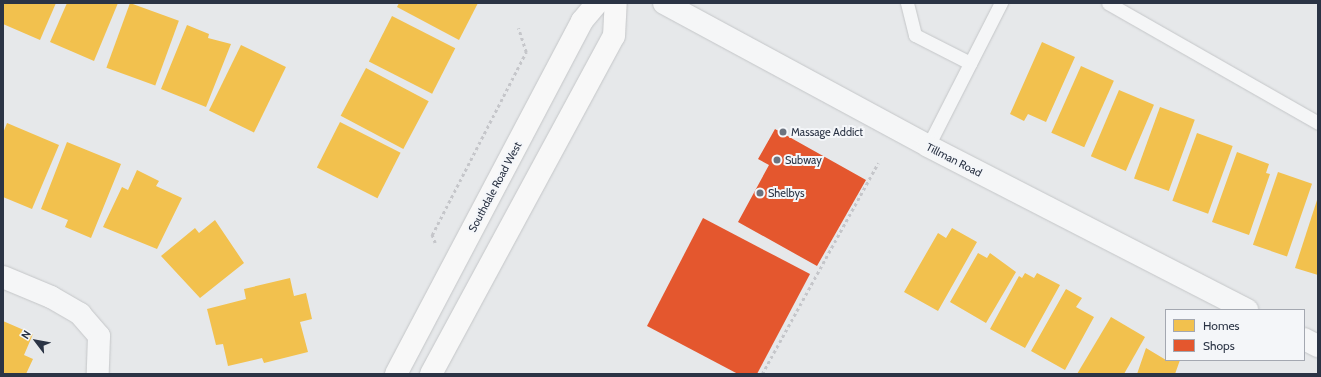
<!DOCTYPE html>
<style>
body{margin:0}
#map{position:relative;width:1321px;height:377px;overflow:hidden;background:#e6e8ea;font-family:Cabin,sans-serif}
div>[style]{position:absolute}
.homes>*{inset:0;background:#f2c14e;transform-origin:0 0}
.shops>*{inset:0;background:#e4572e}
.path>*{height:2.5px;margin-top:-1.25px;transform-origin:0;background:repeating-linear-gradient(90deg,#c5c6ca 0 3px,transparent 0 6px)}
.roads{filter:drop-shadow(0 0 1px #c4c6c8) drop-shadow(0 0 1px #c4c6c8)}
.lane>*{height:13px;margin:-6.5px;padding:0 6.5px;transform-origin:6.5px;border-radius:6.5px;background:#f5f6f7}
.street>*{height:22px;margin:-11px;padding:0 11px;transform-origin:11px;border-radius:11px;background:#f5f6f7}
.secondary>*{height:22px;margin:-11px;padding:0 11px;transform-origin:11px;border-radius:11px;background:#f8f8f8}
.dots>*{width:11px;height:11px;translate:-50% -50%;box-sizing:border-box;border:2px solid #f4f6f9;border-radius:50%}
span{translate:-50% -50%;white-space:nowrap;text-align:center;line-height:1.15;-webkit-text-stroke:4px #f4f6f9;paint-order:stroke}
.poi-label{font-size:11px;color:#2b3445}
.left{translate:0 -50%;text-align:left}
.street-label{font-size:11px;color:#2b3445}
.frame{position:absolute;inset:0;border:4px solid #2b3445;pointer-events:none}
.legend{position:absolute;left:1165px;top:309px;width:140px;height:52px;box-sizing:border-box;background:#f4f6f9;border:1px solid #a4a8b1;margin:0;padding:5px 7px;list-style:none;font-size:12px;color:#2b3445}
.legend li{display:flex;align-items:center;gap:8px;height:20px}
.legend b{width:20px;border:1px solid #a4a8b1}
.north{position:absolute;left:16px;top:321px;width:40px;height:40px;-webkit-text-stroke:3px #f4f6f9;paint-order:stroke;rotate:302deg;font-size:11px;font-weight:700;line-height:16px;text-align:center;color:#2b3445}
.north::after{content:'';display:block;margin:auto;width:14px;height:18px;background:#2b3445;clip-path:polygon(50% 0,100% 100%,50% 72%,0 100%)}
</style>
<div id="map">
<div class="homes">
<i style="clip-path:polygon(3px 3px,56px 3px,40px 40px,3px 24px)"></i>
<i style="clip-path:polygon(67px 3px,118px 3px,94px 61px,50px 42px)"></i>
<i style="left:130px;top:3px;width:52px;height:69px;rotate:20deg"></i>
<i style="clip-path:polygon(399px 3px,478px 3px,459px 40px,397px 7px)"></i>
<i style="left:392px;top:16px;width:71px;height:51px;rotate:27deg"></i>
<i style="clip-path:polygon(187px 25px,209px 34px,208px 38px,231px 44px,206px 107px,161px 89px)"></i>
<i style="clip-path:polygon(1042px 42px,1075px 57px,1046px 122px,1028px 114px,1024px 121px,1010px 114px)"></i>
<i style="left:241px;top:45px;width:50px;height:73px;rotate:26deg"></i>
<i style="left:1081px;top:66px;width:36px;height:73px;rotate:24deg"></i>
<i style="left:366px;top:68px;width:71px;height:54px;rotate:28deg"></i>
<i style="left:1119px;top:90px;width:38px;height:72px;rotate:23deg"></i>
<i style="left:1160px;top:107px;width:37px;height:76px;rotate:20deg"></i>
<i style="left:340px;top:122px;width:68px;height:51px;rotate:27deg"></i>
<i style="clip-path:polygon(7px 123px,59px 145px,32px 209px,3px 197px,3px 133px)"></i>
<i style="left:1197px;top:133px;width:38px;height:72px;rotate:20deg"></i>
<i style="clip-path:polygon(67px 142px,121px 164px,91px 238px,65px 227px,68px 220px,41px 209px)"></i>
<i style="clip-path:polygon(1237px 152px,1269px 164px,1266px 173px,1270px 174px,1249px 235px,1212px 222px)"></i>
<i style="clip-path:polygon(137px 170px,159px 181px,156px 186px,182px 198px,157px 249px,103px 227px,122px 187px,128px 190px)"></i>
<i style="left:1278px;top:172px;width:36px;height:77px;rotate:19deg"></i>
<i style="clip-path:polygon(1318px 197px,1318px 275px,1295px 268px)"></i>
<i style="clip-path:polygon(215px 220px,244px 263px,200px 298px,161px 256px,195px 228px,199px 233px)"></i>
<i style="clip-path:polygon(952px 228px,977px 242px,938px 311px,904px 292px,938px 233px,946px 238px)"></i>
<i style="clip-path:polygon(978px 253px,987px 258px,990px 253px,1016px 272px,986px 323px,950px 302px)"></i>
<i style="clip-path:polygon(1025px 273px,1034px 278px,1037px 273px,1060px 285px,1025px 348px,990px 329px,1019px 276px,1022px 278px)"></i>
<i style="clip-path:polygon(290px 278px,294px 296px,306px 293px,312px 319px,300px 322px,308px 352px,264px 363px,262px 358px,228px 366px,223px 344px,216px 345px,207px 309px,246px 299px,244px 289px)"></i>
<i style="clip-path:polygon(1066px 289px,1082px 298px,1076px 307px,1094px 317px,1065px 370px,1031px 351px)"></i>
<i style="clip-path:polygon(1111px 317px,1145px 337px,1124px 374px,1077px 374px)"></i>
<i style="clip-path:polygon(3px 321px,33px 334px,24px 355px,33px 359px,26px 374px,3px 374px)"></i>
<i style="clip-path:polygon(1146px 348px,1166px 360px,1180px 360px,1175px 374px,1137px 374px)"></i>
</div>
<div class="shops">
<i style="clip-path:polygon(775px 129px,866px 180px,817px 266px,738px 222px,769px 165px,758px 159px)"></i>
<i style="clip-path:polygon(703px 218px,810px 274px,757px 374px,738px 374px,647px 326px)"></i>
</div>
<div class="path">
<i style="left:435px;top:243px;width:9px;rotate:-111deg"></i>
<i style="left:432px;top:235px;width:206px;rotate:-62.8deg"></i>
<i style="left:526px;top:52px;width:25px;rotate:-108deg"></i>
<i style="left:762px;top:374px;width:241px;rotate:-61.2deg"></i>
</div>
<div class="roads">
<div class="lane">
<i style="left:907px;top:3px;width:33px;rotate:76deg"></i>
<i style="left:915px;top:35px;width:62px;rotate:27deg"></i>
<i style="left:1108px;top:3px;width:242px;rotate:29.7deg"></i>
<i style="left:928px;top:146px;width:161px;rotate:-63deg"></i>
</div>
<div class="street">
<i style="left:664px;top:3px;width:300px;rotate:28.4deg"></i>
<i style="left:928px;top:146px;width:359px;rotate:27.2deg"></i>
<i style="left:3px;top:277px;width:52px;rotate:22.6deg"></i>
<i style="left:51px;top:297px;width:34px;rotate:30deg"></i>
<i style="left:80px;top:314px;width:29px;rotate:49deg"></i>
<i style="left:99px;top:336px;width:38px;rotate:92deg"></i>
<i style="left:1304px;top:339px;width:16px;rotate:27deg"></i>
</div>
<div class="secondary">
<i style="left:396px;top:374px;width:399px;rotate:-62.2deg"></i>
<i style="left:582px;top:21px;width:23px;rotate:-50deg"></i>
<i style="left:431px;top:374px;width:384px;rotate:-61.6deg"></i>
<i style="left:614px;top:36px;width:33px;rotate:-87deg"></i>
</div>
</div>
<div class="dots">
<i style="left:783px;top:132px;background:#6c737f"></i>
<i style="left:777px;top:160px;background:#6c737f"></i>
<i style="left:760px;top:193px;background:#6c737f"></i>
</div>
<div class="poi-label">
<span class="left" style="left:791px;top:132px">Massage Addict</span>
<span class="left" style="left:785px;top:160px">Subway</span>
<span class="left" style="left:768px;top:193px">Shelbys</span>
</div>
<div class="street-label">
<span style="left:954px;top:160px;rotate:27deg">Tillman Road</span>
<span style="left:495px;top:187px;rotate:-62deg">Southdale Road West</span>
</div>
<div class="frame"></div>
<ul class="legend">
<li><b style="height:11px;background:#f2c14e"></b>Homes</li>
<li><b style="height:11px;background:#e4572e"></b>Shops</li>
</ul>
<div class="north">N</div>
</div>
